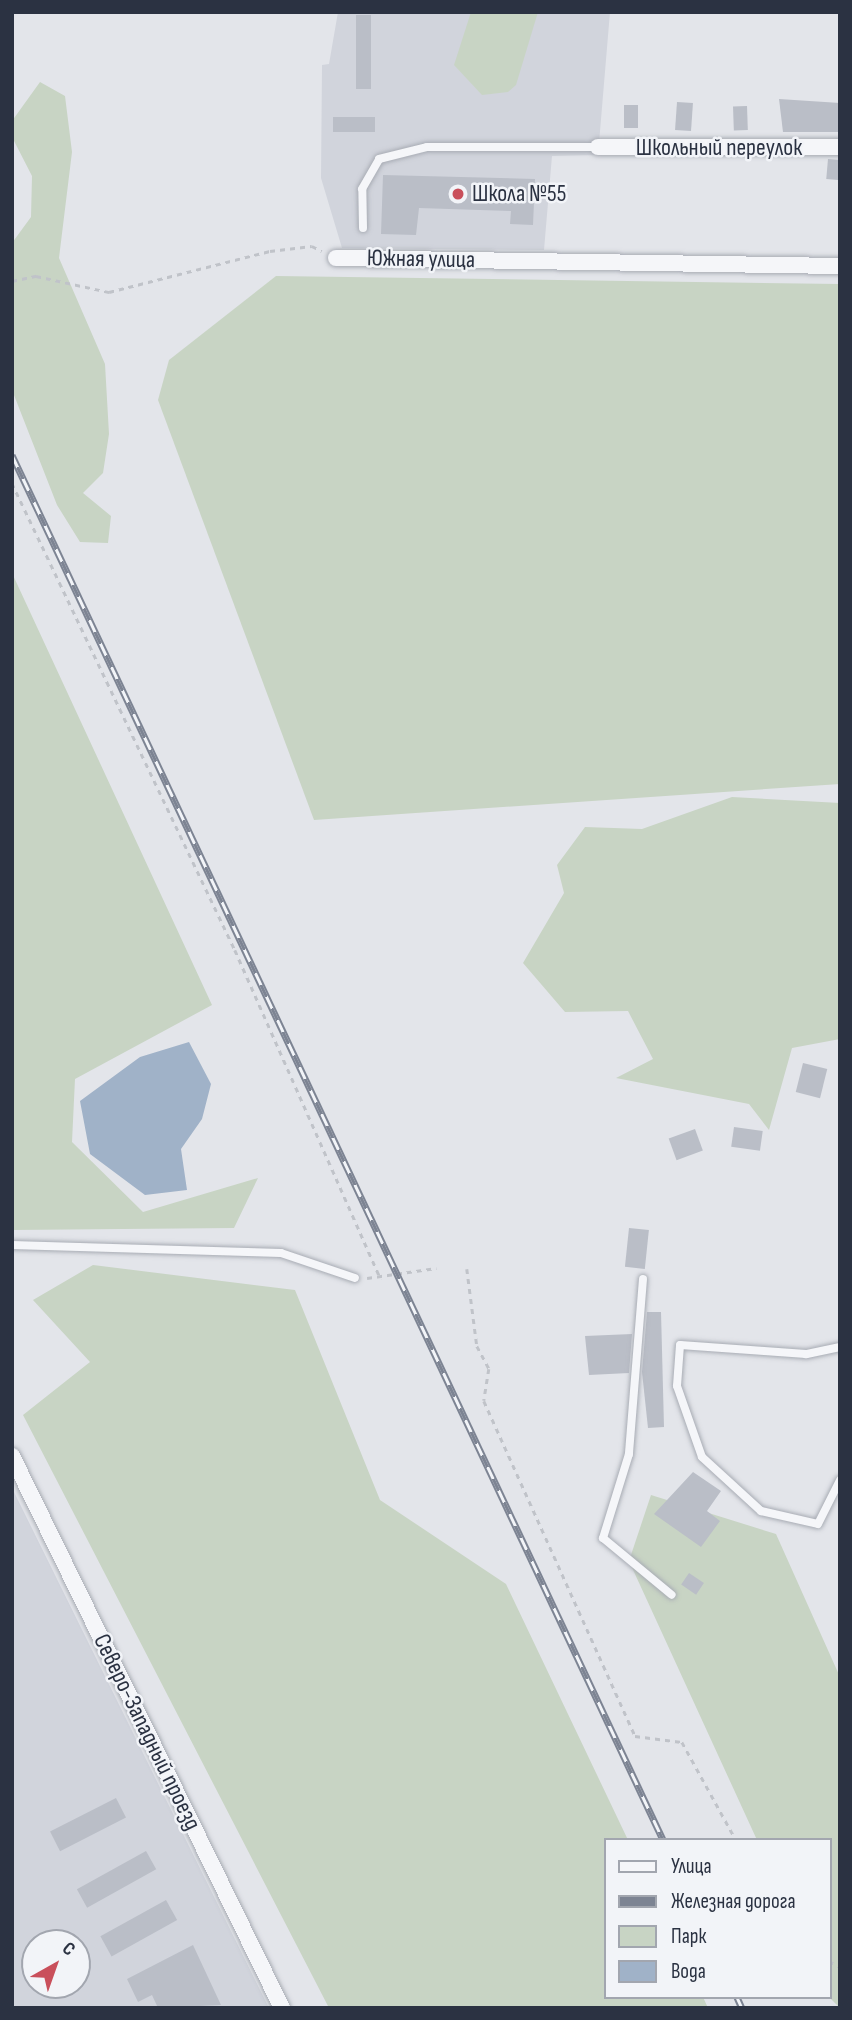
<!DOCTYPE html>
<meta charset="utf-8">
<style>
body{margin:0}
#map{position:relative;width:852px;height:2020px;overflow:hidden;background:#e3e5ea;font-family:"Sofia Sans Condensed",sans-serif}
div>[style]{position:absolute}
.built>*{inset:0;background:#d1d4dc}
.green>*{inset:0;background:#c8d4c4}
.water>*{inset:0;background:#a0b2c8}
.building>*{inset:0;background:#babec7;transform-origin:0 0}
.path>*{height:2.5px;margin-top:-1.25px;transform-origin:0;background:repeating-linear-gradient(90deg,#c0c3c9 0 5px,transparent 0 10px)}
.roads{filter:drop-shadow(0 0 2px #a8acb4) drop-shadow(0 0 2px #a8acb4)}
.service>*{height:8px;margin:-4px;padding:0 4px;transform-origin:4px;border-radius:4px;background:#f5f6f9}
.minor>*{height:16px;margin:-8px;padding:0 8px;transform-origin:8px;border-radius:8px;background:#f5f6f9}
.rail>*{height:7px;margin-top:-3.5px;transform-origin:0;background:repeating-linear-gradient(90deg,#f2f4f8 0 13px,#7d8493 0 26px);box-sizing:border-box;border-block:2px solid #7d8493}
.dots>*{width:19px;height:19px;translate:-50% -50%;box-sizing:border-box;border:4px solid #f2f4f8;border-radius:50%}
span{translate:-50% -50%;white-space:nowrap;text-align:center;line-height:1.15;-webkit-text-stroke:5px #f2f4f8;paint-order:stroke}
.street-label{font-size:24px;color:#2b3242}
.poi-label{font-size:24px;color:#2b3242}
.left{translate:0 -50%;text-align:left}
.frame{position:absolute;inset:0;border:14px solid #2b3242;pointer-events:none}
.legend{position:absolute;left:604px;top:1838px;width:228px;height:161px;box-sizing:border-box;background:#f2f4f8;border:2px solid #a2a6af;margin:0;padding:9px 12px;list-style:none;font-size:21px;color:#2b3242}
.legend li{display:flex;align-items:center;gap:14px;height:35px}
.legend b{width:35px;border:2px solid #a2a6af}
.north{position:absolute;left:21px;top:1929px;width:70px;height:70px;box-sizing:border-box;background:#f2f4f8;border:2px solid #a2a6af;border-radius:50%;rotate:40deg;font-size:19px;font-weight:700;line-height:28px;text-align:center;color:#2b3242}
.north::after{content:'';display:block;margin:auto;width:24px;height:32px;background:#c94f5b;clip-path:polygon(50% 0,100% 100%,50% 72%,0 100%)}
</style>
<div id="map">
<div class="built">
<i style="clip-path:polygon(338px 12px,610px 12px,598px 155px,552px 156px,544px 250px,342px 248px,321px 178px,322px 65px,329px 64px)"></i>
<i style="clip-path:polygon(evenodd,12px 1488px,269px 2008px,12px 2008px,12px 1488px,35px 1943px,77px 1943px,77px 1985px,35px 1985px,35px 1943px)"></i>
</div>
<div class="green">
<i style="clip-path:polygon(471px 12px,538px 12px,516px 85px,508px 92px,482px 95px,454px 65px)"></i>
<i style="clip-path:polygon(40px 82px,65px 96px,72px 152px,59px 258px,105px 364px,109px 434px,103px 473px,83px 493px,111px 516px,108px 543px,80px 542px,57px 505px,12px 390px,12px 243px,31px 217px,32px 176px,12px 137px,12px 121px)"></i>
<i style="clip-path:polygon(276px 276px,840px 284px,840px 784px,314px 820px,158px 400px,169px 360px)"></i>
<i style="clip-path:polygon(12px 573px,212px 1005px,75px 1079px,72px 1142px,143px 1212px,258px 1178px,234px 1228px,12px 1230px)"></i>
<i style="clip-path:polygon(732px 797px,840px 803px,840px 1039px,792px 1048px,769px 1130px,749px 1104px,616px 1078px,653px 1059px,628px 1011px,565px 1012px,523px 963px,564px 893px,557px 865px,585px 827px,642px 829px)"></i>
<i style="clip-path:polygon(93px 1265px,295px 1290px,380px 1500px,506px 1584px,628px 1840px,605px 1840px,605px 1997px,703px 1997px,708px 2008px,329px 2008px,23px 1415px,90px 1362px,33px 1300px)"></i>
<i style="clip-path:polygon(651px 1495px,776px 1534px,840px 1677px,840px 2008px,829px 1997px,829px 1840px,757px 1840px,629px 1561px)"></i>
</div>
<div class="water">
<i style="clip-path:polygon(189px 1042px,211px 1084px,202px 1119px,181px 1149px,187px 1190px,145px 1195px,90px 1154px,80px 1101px,140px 1057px)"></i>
</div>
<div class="building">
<i style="left:356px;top:15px;width:15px;height:74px"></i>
<i style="clip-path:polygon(779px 99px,840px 103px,840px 132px,783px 132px)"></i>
<i style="left:677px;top:102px;width:16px;height:28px;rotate:4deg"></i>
<i style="left:624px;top:105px;width:14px;height:23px"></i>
<i style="left:747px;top:106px;width:24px;height:14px;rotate:88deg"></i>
<i style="left:333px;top:117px;width:42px;height:15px"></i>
<i style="left:828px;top:159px;width:12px;height:20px;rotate:5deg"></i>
<i style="clip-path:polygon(383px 175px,535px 179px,533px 225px,510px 224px,511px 211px,419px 208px,416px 235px,381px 234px)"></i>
<i style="left:803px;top:1063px;width:25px;height:30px;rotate:14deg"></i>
<i style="left:734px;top:1127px;width:29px;height:20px;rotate:8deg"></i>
<i style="left:695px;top:1129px;width:23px;height:28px;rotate:70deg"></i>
<i style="left:629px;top:1228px;width:20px;height:39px;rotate:6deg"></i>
<i style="clip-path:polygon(647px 1312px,661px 1312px,664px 1427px,648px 1428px,642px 1372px)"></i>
<i style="clip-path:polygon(632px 1334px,629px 1373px,589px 1375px,585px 1336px)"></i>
<i style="clip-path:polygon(693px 1472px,721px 1491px,707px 1511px,720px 1521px,701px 1547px,654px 1514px)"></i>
<i style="left:689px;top:1573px;width:18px;height:14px;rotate:34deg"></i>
<i style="left:116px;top:1798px;width:22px;height:74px;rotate:63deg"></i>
<i style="left:146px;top:1851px;width:21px;height:79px;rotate:61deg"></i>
<i style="left:166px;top:1900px;width:23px;height:75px;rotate:61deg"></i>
<i style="clip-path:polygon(193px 1945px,221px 2005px,158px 2008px,152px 1995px,138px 2002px,127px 1979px)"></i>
</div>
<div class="path">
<i style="left:12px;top:281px;width:25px;rotate:-12deg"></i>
<i style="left:36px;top:276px;width:75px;rotate:12.4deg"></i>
<i style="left:109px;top:292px;width:166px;rotate:-14.3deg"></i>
<i style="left:270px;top:251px;width:42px;rotate:-6.8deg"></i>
<i style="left:312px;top:246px;width:11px;rotate:27deg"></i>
<i style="left:12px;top:483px;width:518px;rotate:64.47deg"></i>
<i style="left:235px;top:950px;width:360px;rotate:66.1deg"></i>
<i style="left:467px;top:1269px;width:78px;rotate:82.6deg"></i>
<i style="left:477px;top:1346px;width:26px;rotate:62deg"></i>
<i style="left:489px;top:1369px;width:32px;rotate:99deg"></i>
<i style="left:484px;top:1401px;width:367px;rotate:65.7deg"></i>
<i style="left:635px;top:1736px;width:47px;rotate:7.3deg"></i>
<i style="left:682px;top:1742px;width:112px;rotate:61.1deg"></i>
<i style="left:367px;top:1278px;width:70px;rotate:-8.2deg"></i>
<i style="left:829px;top:1961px;width:13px;rotate:29deg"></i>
</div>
<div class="roads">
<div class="service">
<i style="left:363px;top:228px;width:39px;rotate:-91deg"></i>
<i style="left:362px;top:189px;width:34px;rotate:-60deg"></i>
<i style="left:379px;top:159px;width:49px;rotate:-14deg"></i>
<i style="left:427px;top:147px;width:171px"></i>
<i style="left:12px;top:1245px;width:269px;rotate:1.7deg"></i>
<i style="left:281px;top:1253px;width:78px;rotate:18.7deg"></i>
<i style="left:643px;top:1279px;width:176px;rotate:94.6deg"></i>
<i style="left:629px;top:1454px;width:88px;rotate:107.2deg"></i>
<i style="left:603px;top:1538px;width:89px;rotate:39.6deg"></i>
<i style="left:840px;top:1347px;width:35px;rotate:168deg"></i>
<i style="left:806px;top:1354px;width:126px;rotate:-175.9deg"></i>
<i style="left:680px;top:1345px;width:41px;rotate:94.2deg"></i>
<i style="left:677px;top:1386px;width:75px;rotate:70.6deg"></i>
<i style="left:702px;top:1457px;width:80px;rotate:42.5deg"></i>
<i style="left:761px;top:1511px;width:58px;rotate:12.8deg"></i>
<i style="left:818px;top:1524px;width:49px;rotate:-63.4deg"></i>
</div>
<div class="minor">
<i style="left:598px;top:147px;width:242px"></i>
<i style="left:336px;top:258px;width:504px;rotate:0.91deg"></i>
<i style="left:12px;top:1456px;width:614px;rotate:63.94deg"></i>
</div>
</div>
<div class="rail">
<i style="left:12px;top:455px;width:1530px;rotate:64.82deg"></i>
<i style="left:737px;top:1997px;width:12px;rotate:66deg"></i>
</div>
<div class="dots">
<i style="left:458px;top:194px;background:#c94f5b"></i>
</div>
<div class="street-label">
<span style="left:719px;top:148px">Школьный переулок</span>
<span style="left:421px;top:259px;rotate:1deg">Южная улица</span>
<span style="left:147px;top:1732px;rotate:64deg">Северо-Западный проезд</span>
</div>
<div class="poi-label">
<span class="left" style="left:472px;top:194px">Школа №55</span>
</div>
<div class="frame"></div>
<ul class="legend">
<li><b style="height:9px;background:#f5f6f9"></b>Улица</li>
<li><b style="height:9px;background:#7d8493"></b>Железная дорога</li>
<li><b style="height:19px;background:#c8d4c4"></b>Парк</li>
<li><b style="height:19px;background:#a0b2c8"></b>Вода</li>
</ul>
<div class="north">С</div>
</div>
